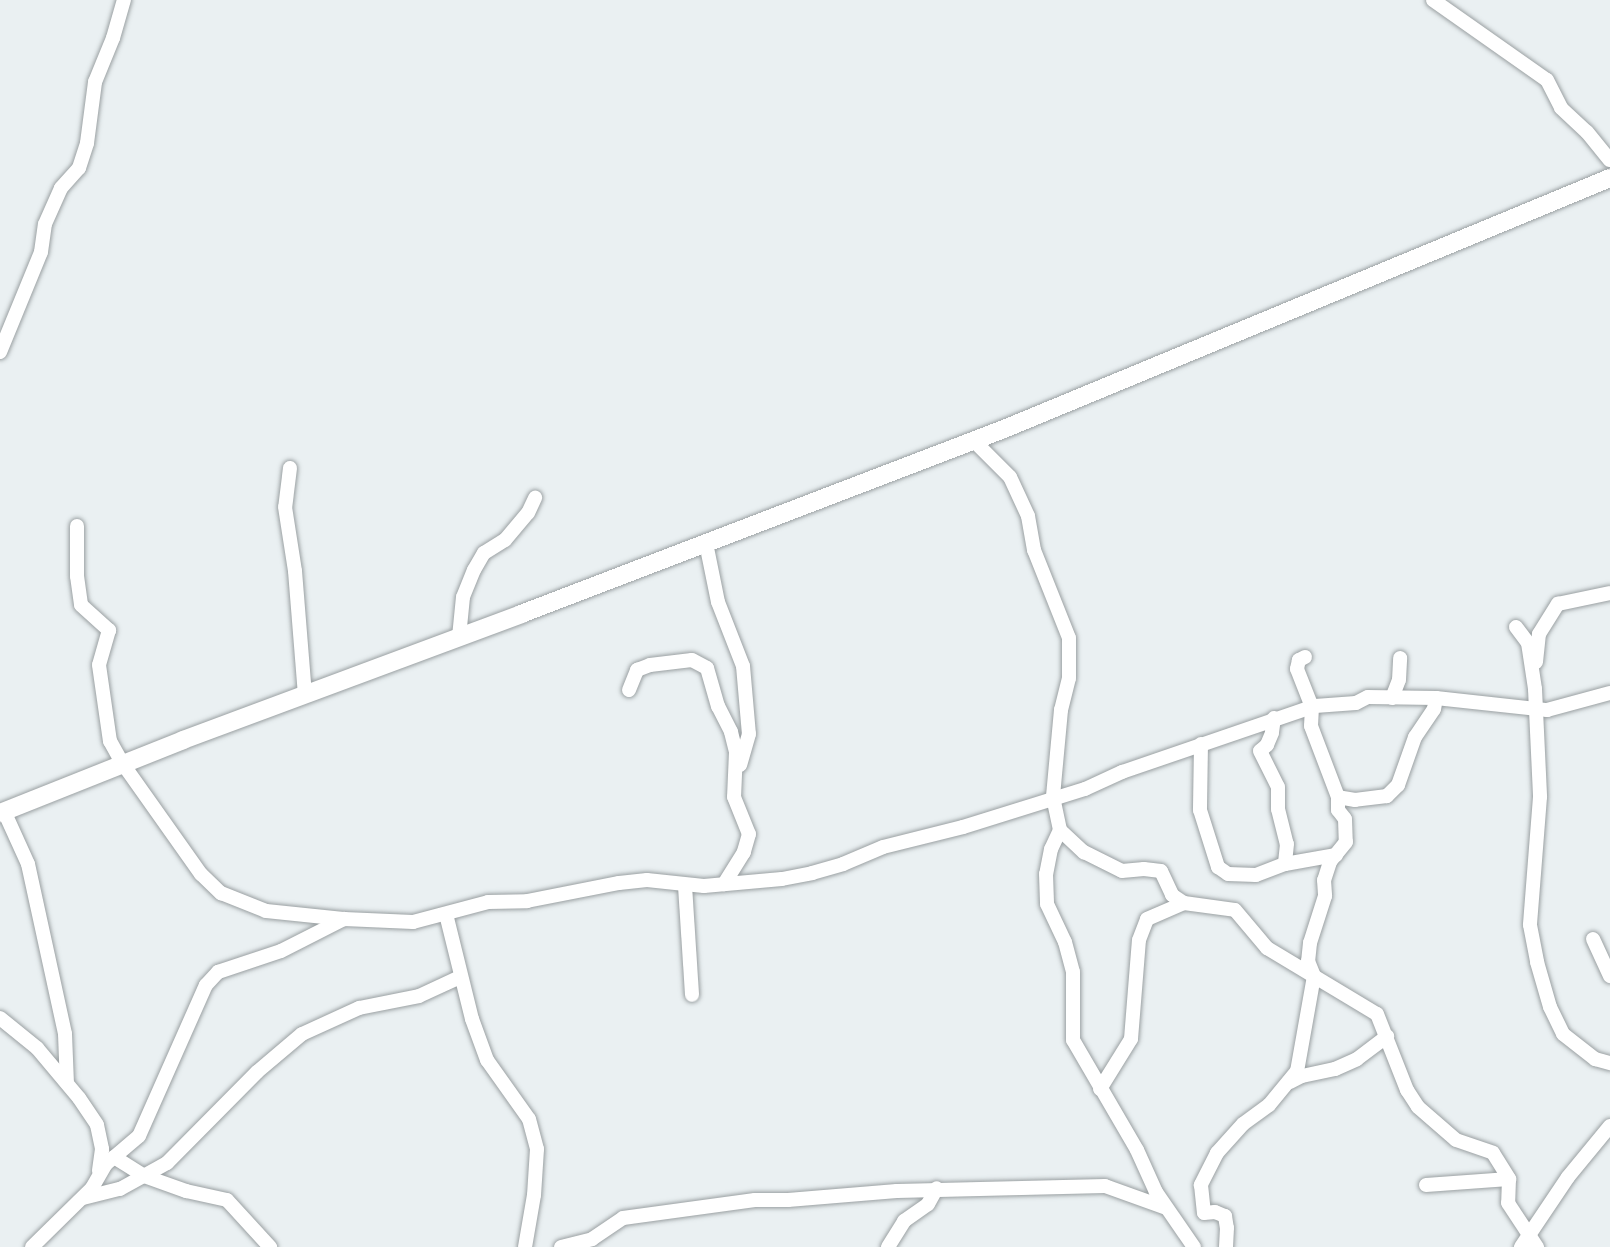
<!DOCTYPE html>
<style>
body{margin:0}
#map{position:relative;width:1610px;height:1247px;overflow:hidden;background:#eaf0f2;font-family:Commissioner,sans-serif}
div>[style]{position:absolute}
.roads{filter:drop-shadow(0 0 2px #9aa0a2) drop-shadow(0 0 2px #9aa0a2)}
.street>*{height:14px;margin:-7px;padding:0 7px;transform-origin:7px;border-radius:7px;background:#fff}
.secondary>*{height:18px;margin:-9px;padding:0 9px;transform-origin:9px;border-radius:9px;background:#fff}
span{translate:-50% -50%;white-space:nowrap;text-align:center;line-height:1.15;-webkit-text-stroke:4.5px #fff;paint-order:stroke}
</style>
<div id="map">
<div class="roads">
<div class="street">
<i style="left:1433px;top:0;width:139px;rotate:35.1deg"></i>
<i style="left:1547px;top:80px;width:31px;rotate:63deg"></i>
<i style="left:1561px;top:108px;width:35px;rotate:43deg"></i>
<i style="left:1587px;top:132px;width:36px;rotate:51deg"></i>
<i style="left:0;top:352px;width:108px;rotate:-67.7deg"></i>
<i style="left:41px;top:252px;width:28px;rotate:-82deg"></i>
<i style="left:45px;top:224px;width:39px;rotate:-66deg"></i>
<i style="left:61px;top:188px;width:27px;rotate:-48deg"></i>
<i style="left:79px;top:168px;width:26px;rotate:-72deg"></i>
<i style="left:87px;top:143px;width:62px;rotate:-82.5deg"></i>
<i style="left:95px;top:82px;width:48px;rotate:-67.8deg"></i>
<i style="left:113px;top:38px;width:40px;rotate:-74deg"></i>
<i style="left:973px;top:440px;width:52px;rotate:45deg"></i>
<i style="left:1010px;top:477px;width:43px;rotate:65.2deg"></i>
<i style="left:1028px;top:516px;width:35px;rotate:80deg"></i>
<i style="left:1034px;top:550px;width:95px;rotate:68.3deg"></i>
<i style="left:1069px;top:638px;width:40px;rotate:90deg"></i>
<i style="left:1069px;top:678px;width:33px;rotate:104deg"></i>
<i style="left:1061px;top:710px;width:87px;rotate:95.3deg"></i>
<i style="left:1053px;top:797px;width:34px;rotate:78deg"></i>
<i style="left:1060px;top:830px;width:33px;rotate:43deg"></i>
<i style="left:1084px;top:852px;width:42px;rotate:26.6deg"></i>
<i style="left:1122px;top:871px;width:22px;rotate:-5deg"></i>
<i style="left:1144px;top:869px;width:17px;rotate:7deg"></i>
<i style="left:1161px;top:871px;width:26px;rotate:65deg"></i>
<i style="left:1172px;top:895px;width:14px;rotate:34deg"></i>
<i style="left:1184px;top:903px;width:51px;rotate:7.8deg"></i>
<i style="left:1235px;top:910px;width:50px;rotate:49.9deg"></i>
<i style="left:1267px;top:948px;width:128px;rotate:31deg"></i>
<i style="left:1377px;top:1014px;width:82px;rotate:68.5deg"></i>
<i style="left:1407px;top:1090px;width:20px;rotate:57deg"></i>
<i style="left:1418px;top:1107px;width:50px;rotate:41deg"></i>
<i style="left:1456px;top:1140px;width:39px;rotate:19deg"></i>
<i style="left:1493px;top:1153px;width:31px;rotate:58deg"></i>
<i style="left:1509px;top:1179px;width:24px;rotate:92deg"></i>
<i style="left:1508px;top:1203px;width:53px;rotate:56.6deg"></i>
<i style="left:290px;top:468px;width:39px;rotate:97deg"></i>
<i style="left:285px;top:507px;width:65px;rotate:81.1deg"></i>
<i style="left:295px;top:571px;width:123px;rotate:85.4deg"></i>
<i style="left:77px;top:526px;width:50px;rotate:90deg"></i>
<i style="left:77px;top:576px;width:29px;rotate:82deg"></i>
<i style="left:81px;top:605px;width:38px;rotate:42deg"></i>
<i style="left:109px;top:630px;width:36px;rotate:106deg"></i>
<i style="left:99px;top:665px;width:77px;rotate:81.8deg"></i>
<i style="left:110px;top:741px;width:26px;rotate:61deg"></i>
<i style="left:123px;top:764px;width:135px;rotate:54.7deg"></i>
<i style="left:201px;top:874px;width:28px;rotate:44deg"></i>
<i style="left:221px;top:893px;width:48px;rotate:21.8deg"></i>
<i style="left:266px;top:911px;width:78px;rotate:5.9deg"></i>
<i style="left:706px;top:543px;width:60px;rotate:78.5deg"></i>
<i style="left:718px;top:602px;width:69px;rotate:68.7deg"></i>
<i style="left:743px;top:666px;width:68px;rotate:85deg"></i>
<i style="left:749px;top:734px;width:32px;rotate:106deg"></i>
<i style="left:1516px;top:627px;width:20px;rotate:53deg"></i>
<i style="left:1528px;top:643px;width:47px;rotate:81.3deg"></i>
<i style="left:1535px;top:689px;width:108px;rotate:87.3deg"></i>
<i style="left:1540px;top:797px;width:128px;rotate:94.5deg"></i>
<i style="left:1530px;top:925px;width:38px;rotate:79deg"></i>
<i style="left:1537px;top:962px;width:47px;rotate:73.9deg"></i>
<i style="left:1550px;top:1007px;width:30px;rotate:64deg"></i>
<i style="left:1563px;top:1034px;width:41px;rotate:38deg"></i>
<i style="left:1595px;top:1059px;width:16px;rotate:15deg"></i>
<i style="left:459px;top:637px;width:40px;rotate:-84.3deg"></i>
<i style="left:463px;top:597px;width:29px;rotate:-68deg"></i>
<i style="left:474px;top:570px;width:20px;rotate:-60deg"></i>
<i style="left:484px;top:553px;width:25px;rotate:-32deg"></i>
<i style="left:505px;top:540px;width:35px;rotate:-50deg"></i>
<i style="left:528px;top:513px;width:17px;rotate:-65deg"></i>
<i style="left:1305px;top:657px;width:7px;rotate:153deg"></i>
<i style="left:1299px;top:660px;width:9px;rotate:103deg"></i>
<i style="left:1297px;top:669px;width:41px;rotate:68.5deg"></i>
<i style="left:1312px;top:707px;width:19px;rotate:93deg"></i>
<i style="left:1311px;top:726px;width:76px;rotate:69.2deg"></i>
<i style="left:1536px;top:662px;width:28px;rotate:-84deg"></i>
<i style="left:1539px;top:634px;width:36px;rotate:-58deg"></i>
<i style="left:1558px;top:604px;width:53px;rotate:-11.9deg"></i>
<i style="left:629px;top:690px;width:22px;rotate:-68deg"></i>
<i style="left:637px;top:670px;width:14px;rotate:-21deg"></i>
<i style="left:650px;top:665px;width:42px;rotate:-6.8deg"></i>
<i style="left:692px;top:660px;width:17px;rotate:28deg"></i>
<i style="left:707px;top:668px;width:40px;rotate:74deg"></i>
<i style="left:718px;top:706px;width:29px;rotate:63deg"></i>
<i style="left:731px;top:732px;width:21px;rotate:76deg"></i>
<i style="left:736px;top:752px;width:45px;rotate:92.5deg"></i>
<i style="left:734px;top:797px;width:40px;rotate:68deg"></i>
<i style="left:749px;top:834px;width:19px;rotate:106deg"></i>
<i style="left:744px;top:852px;width:38px;rotate:122deg"></i>
<i style="left:1392px;top:698px;width:19px;rotate:-69deg"></i>
<i style="left:1399px;top:680px;width:22px;rotate:-87deg"></i>
<i style="left:1436px;top:698px;width:112px;rotate:6.2deg"></i>
<i style="left:1547px;top:710px;width:65px;rotate:-15.1deg"></i>
<i style="left:1274px;top:718px;width:15px;rotate:98deg"></i>
<i style="left:1272px;top:733px;width:13px;rotate:113deg"></i>
<i style="left:1267px;top:745px;width:9px;rotate:139deg"></i>
<i style="left:1260px;top:751px;width:40px;rotate:63.4deg"></i>
<i style="left:1278px;top:787px;width:22px;rotate:90deg"></i>
<i style="left:1278px;top:809px;width:36px;rotate:76deg"></i>
<i style="left:1287px;top:844px;width:20px;rotate:96deg"></i>
<i style="left:1201px;top:744px;width:66px;rotate:90.9deg"></i>
<i style="left:1200px;top:810px;width:60px;rotate:72.5deg"></i>
<i style="left:1218px;top:867px;width:12px;rotate:35deg"></i>
<i style="left:1228px;top:874px;width:28px;rotate:2deg"></i>
<i style="left:1256px;top:875px;width:31px;rotate:-21deg"></i>
<i style="left:1285px;top:864px;width:52px;rotate:-10deg"></i>
<i style="left:4px;top:811px;width:58px;rotate:65.6deg"></i>
<i style="left:28px;top:864px;width:174px;rotate:77.7deg"></i>
<i style="left:65px;top:1034px;width:49px;rotate:87.7deg"></i>
<i style="left:1060px;top:830px;width:21px;rotate:115deg"></i>
<i style="left:1051px;top:849px;width:25px;rotate:101deg"></i>
<i style="left:1046px;top:874px;width:30px;rotate:88deg"></i>
<i style="left:1047px;top:904px;width:42px;rotate:64.7deg"></i>
<i style="left:1065px;top:942px;width:31px;rotate:75deg"></i>
<i style="left:1073px;top:972px;width:68px;rotate:90deg"></i>
<i style="left:1073px;top:1040px;width:127px;rotate:59.8deg"></i>
<i style="left:1137px;top:1150px;width:46px;rotate:65.7deg"></i>
<i style="left:1156px;top:1192px;width:67px;rotate:55.4deg"></i>
<i style="left:685px;top:886px;width:109px;rotate:86.3deg"></i>
<i style="left:446px;top:914px;width:108px;rotate:76.1deg"></i>
<i style="left:472px;top:1019px;width:44px;rotate:69.9deg"></i>
<i style="left:487px;top:1060px;width:72px;rotate:54.6deg"></i>
<i style="left:529px;top:1119px;width:31px;rotate:75deg"></i>
<i style="left:537px;top:1149px;width:46px;rotate:93.7deg"></i>
<i style="left:534px;top:1195px;width:53px;rotate:99.8deg"></i>
<i style="left:1593px;top:939px;width:41px;rotate:65.3deg"></i>
<i style="left:0;top:1018px;width:48px;rotate:39deg"></i>
<i style="left:37px;top:1048px;width:65px;rotate:50deg"></i>
<i style="left:79px;top:1098px;width:32px;rotate:56deg"></i>
<i style="left:97px;top:1125px;width:25px;rotate:78deg"></i>
<i style="left:102px;top:1149px;width:22px;rotate:98deg"></i>
<i style="left:1290px;top:1082px;width:13px;rotate:-27deg"></i>
<i style="left:1302px;top:1076px;width:34px;rotate:-12deg"></i>
<i style="left:1335px;top:1069px;width:24px;rotate:-24deg"></i>
<i style="left:1357px;top:1059px;width:38px;rotate:-37deg"></i>
<i style="left:1100px;top:1089px;width:59px;rotate:-58.2deg"></i>
<i style="left:1131px;top:1039px;width:99px;rotate:-85.4deg"></i>
<i style="left:1139px;top:940px;width:22px;rotate:-69deg"></i>
<i style="left:1147px;top:919px;width:40px;rotate:-23.4deg"></i>
<i style="left:114px;top:1157px;width:36px;rotate:32deg"></i>
<i style="left:144px;top:1176px;width:45px;rotate:19.7deg"></i>
<i style="left:186px;top:1191px;width:42px;rotate:12.4deg"></i>
<i style="left:227px;top:1200px;width:64px;rotate:47.5deg"></i>
<i style="left:1426px;top:1185px;width:83px;rotate:-4.1deg"></i>
<i style="left:83px;top:1198px;width:38px;rotate:-14deg"></i>
<i style="left:120px;top:1189px;width:54px;rotate:-29deg"></i>
<i style="left:167px;top:1163px;width:128px;rotate:-45.3deg"></i>
<i style="left:257px;top:1072px;width:59px;rotate:-40.2deg"></i>
<i style="left:302px;top:1034px;width:63px;rotate:-24.5deg"></i>
<i style="left:359px;top:1008px;width:61px;rotate:-11.3deg"></i>
<i style="left:419px;top:996px;width:45px;rotate:-24.9deg"></i>
<i style="left:32px;top:1247px;width:84px;rotate:-44.5deg"></i>
<i style="left:92px;top:1188px;width:28px;rotate:-60deg"></i>
<i style="left:106px;top:1164px;width:43px;rotate:-40.3deg"></i>
<i style="left:139px;top:1136px;width:165px;rotate:-66.1deg"></i>
<i style="left:206px;top:985px;width:18px;rotate:-47deg"></i>
<i style="left:218px;top:972px;width:66px;rotate:-18.4deg"></i>
<i style="left:281px;top:951px;width:71px;rotate:-26.9deg"></i>
<i style="left:344px;top:919px;width:69px;rotate:2.5deg"></i>
<i style="left:413px;top:922px;width:78px;rotate:-14.9deg"></i>
<i style="left:488px;top:902px;width:39px;rotate:-1deg"></i>
<i style="left:527px;top:901px;width:94px;rotate:-11.1deg"></i>
<i style="left:619px;top:883px;width:28px;rotate:-6deg"></i>
<i style="left:647px;top:880px;width:57px;rotate:6deg"></i>
<i style="left:704px;top:886px;width:78px;rotate:-5.1deg"></i>
<i style="left:782px;top:879px;width:31px;rotate:-11deg"></i>
<i style="left:812px;top:873px;width:32px;rotate:-16deg"></i>
<i style="left:843px;top:864px;width:43px;rotate:-23deg"></i>
<i style="left:883px;top:847px;width:82px;rotate:-14deg"></i>
<i style="left:963px;top:827px;width:128px;rotate:-17.3deg"></i>
<i style="left:1085px;top:789px;width:41px;rotate:-24.7deg"></i>
<i style="left:1122px;top:772px;width:204px;rotate:-18.9deg"></i>
<i style="left:1315px;top:706px;width:41px;rotate:-4.2deg"></i>
<i style="left:1356px;top:703px;width:13px;rotate:-27deg"></i>
<i style="left:1368px;top:697px;width:68px;rotate:0.8deg"></i>
<i style="left:1436px;top:698px;width:11px;rotate:100deg"></i>
<i style="left:1434px;top:709px;width:34px;rotate:124deg"></i>
<i style="left:1415px;top:737px;width:51px;rotate:109.5deg"></i>
<i style="left:1398px;top:785px;width:16px;rotate:135deg"></i>
<i style="left:1387px;top:796px;width:32px;rotate:173deg"></i>
<i style="left:1355px;top:800px;width:17px;rotate:-170deg"></i>
<i style="left:1338px;top:797px;width:13px;rotate:90deg"></i>
<i style="left:1338px;top:810px;width:11px;rotate:52deg"></i>
<i style="left:1345px;top:819px;width:23px;rotate:88deg"></i>
<i style="left:1346px;top:842px;width:26px;rotate:129deg"></i>
<i style="left:1330px;top:862px;width:19px;rotate:108deg"></i>
<i style="left:1324px;top:880px;width:16px;rotate:86deg"></i>
<i style="left:1325px;top:896px;width:49px;rotate:107.7deg"></i>
<i style="left:1310px;top:943px;width:18px;rotate:96deg"></i>
<i style="left:1308px;top:961px;width:16px;rotate:68deg"></i>
<i style="left:1314px;top:976px;width:97px;rotate:100.1deg"></i>
<i style="left:1297px;top:1071px;width:44px;rotate:129.5deg"></i>
<i style="left:1269px;top:1105px;width:32px;rotate:144deg"></i>
<i style="left:1243px;top:1124px;width:39px;rotate:132deg"></i>
<i style="left:1217px;top:1153px;width:36px;rotate:117deg"></i>
<i style="left:1201px;top:1185px;width:28px;rotate:84deg"></i>
<i style="left:1204px;top:1213px;width:11px;rotate:-5deg"></i>
<i style="left:1215px;top:1212px;width:11px;rotate:22deg"></i>
<i style="left:1225px;top:1216px;width:12px;rotate:81deg"></i>
<i style="left:1227px;top:1228px;width:19px;rotate:93deg"></i>
<i style="left:561px;top:1247px;width:32px;rotate:-14deg"></i>
<i style="left:592px;top:1239px;width:37px;rotate:-34deg"></i>
<i style="left:623px;top:1218px;width:133px;rotate:-7.8deg"></i>
<i style="left:755px;top:1200px;width:33px"></i>
<i style="left:788px;top:1200px;width:109px;rotate:-4.7deg"></i>
<i style="left:897px;top:1191px;width:208px;rotate:-1.4deg"></i>
<i style="left:1105px;top:1186px;width:65px;rotate:19.8deg"></i>
<i style="left:888px;top:1247px;width:31px;rotate:-58deg"></i>
<i style="left:904px;top:1221px;width:29px;rotate:-35deg"></i>
<i style="left:928px;top:1204px;width:18px;rotate:-61deg"></i>
<i style="left:1521px;top:1247px;width:84px;rotate:-56.1deg"></i>
<i style="left:1568px;top:1177px;width:66px;rotate:-50.5deg"></i>
</div>
<div class="secondary">
<i style="left:0;top:813px;width:197px;rotate:-21.7deg"></i>
<i style="left:183px;top:740px;width:361px;rotate:-20.4deg"></i>
<i style="left:521px;top:614px;width:517px;rotate:-20.96deg"></i>
<i style="left:1004px;top:429px;width:656px;rotate:-22.5deg"></i>
</div>
</div>
</div>
